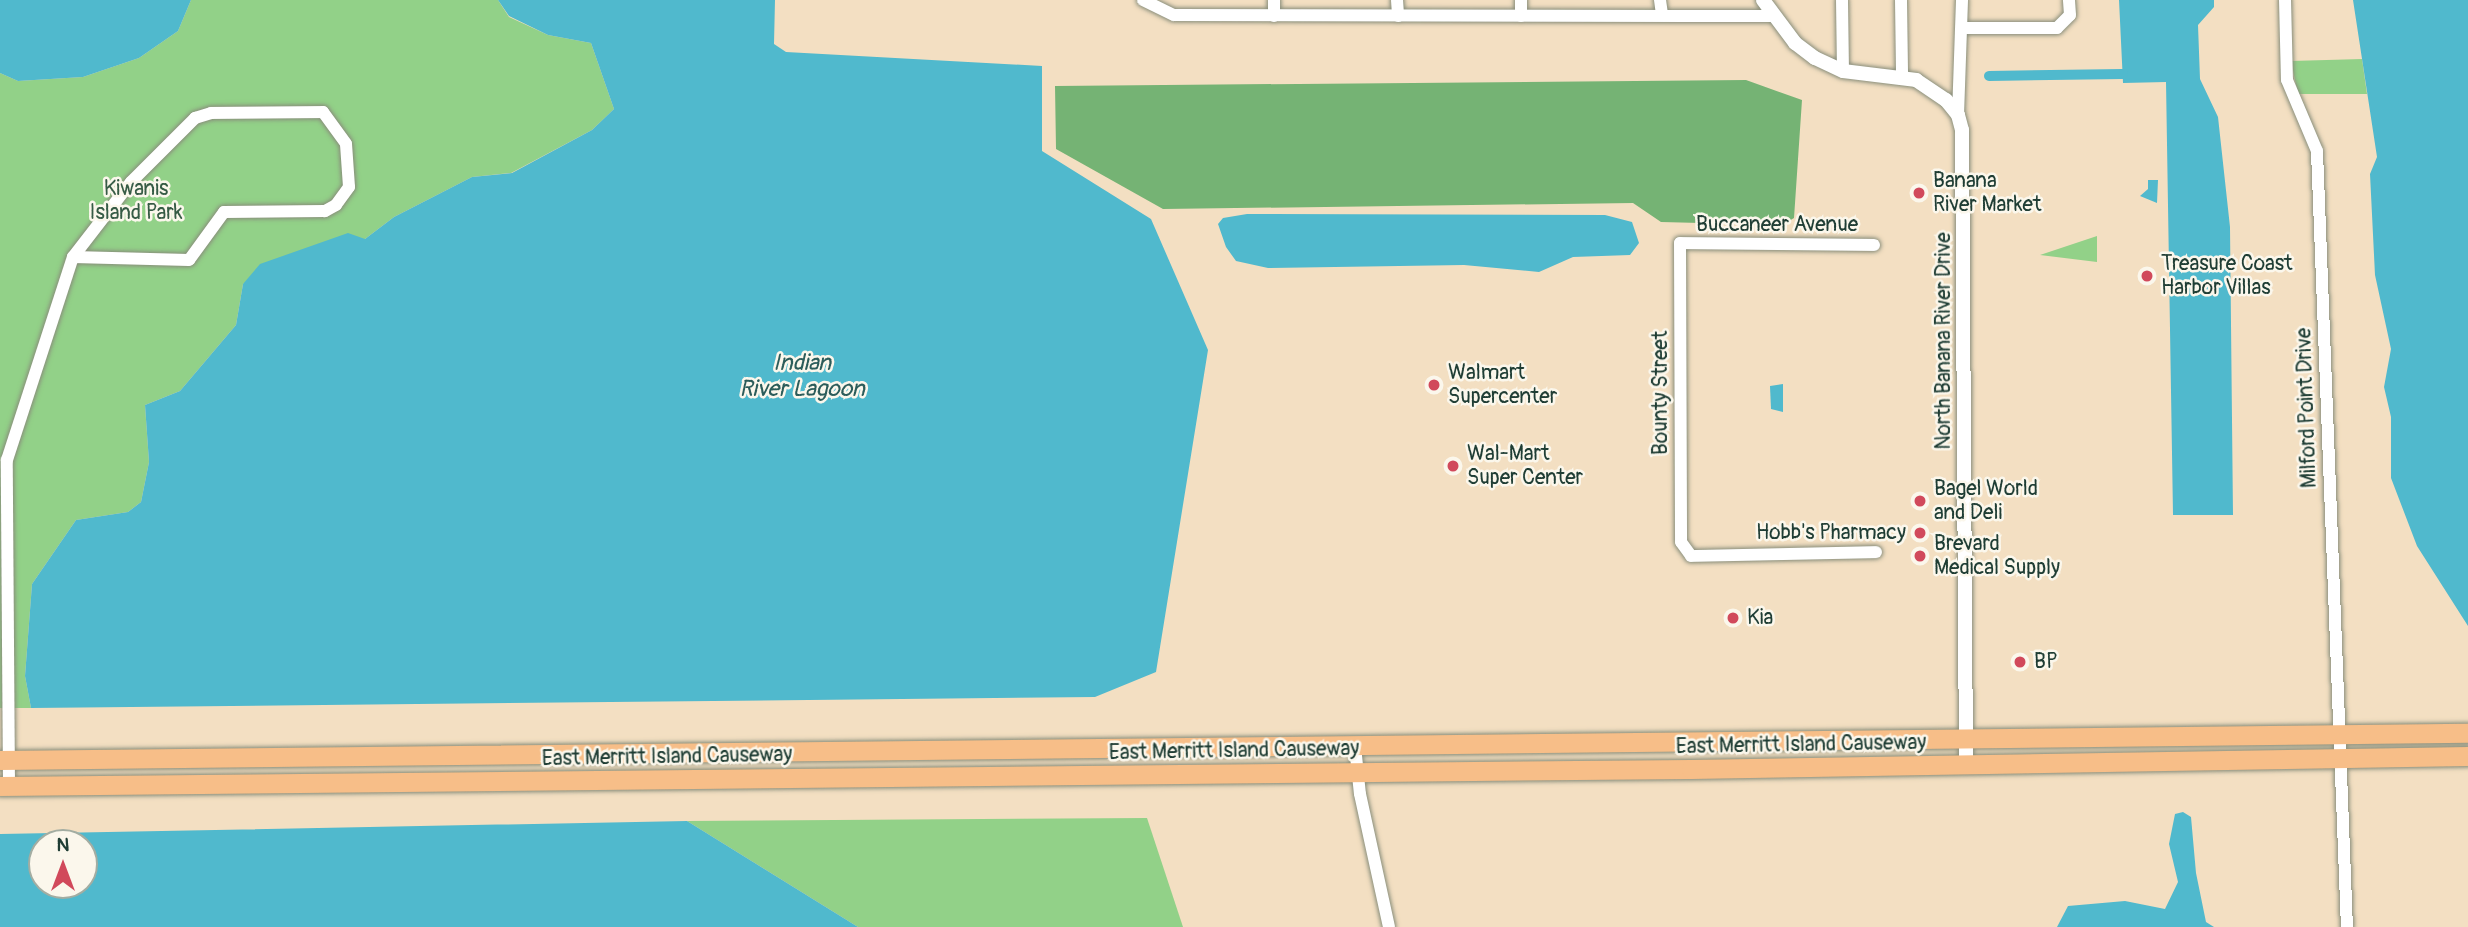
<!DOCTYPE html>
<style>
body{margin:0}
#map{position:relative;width:2468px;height:927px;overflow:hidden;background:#f3dfc2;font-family:Pangolin,sans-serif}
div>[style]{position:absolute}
.green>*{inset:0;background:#92d188}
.forest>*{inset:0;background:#75b374}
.water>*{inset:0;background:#50b9cd}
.canal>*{height:10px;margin:-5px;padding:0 5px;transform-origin:5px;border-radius:5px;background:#50b9cd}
.roads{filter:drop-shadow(0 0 2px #898e7b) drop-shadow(0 0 2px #898e7b)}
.minor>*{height:12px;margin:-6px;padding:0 6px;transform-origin:6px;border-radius:6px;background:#fff}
.tertiary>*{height:14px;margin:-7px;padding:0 7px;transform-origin:7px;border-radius:7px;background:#fff}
.primary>*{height:19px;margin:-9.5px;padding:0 9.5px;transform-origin:9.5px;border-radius:9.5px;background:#f7be88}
.dots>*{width:19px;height:19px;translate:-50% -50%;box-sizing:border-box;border:4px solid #fbf7ec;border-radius:50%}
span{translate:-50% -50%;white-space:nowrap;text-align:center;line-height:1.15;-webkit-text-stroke:5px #fbf7ec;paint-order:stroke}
.poi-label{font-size:21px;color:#1f3d34}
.left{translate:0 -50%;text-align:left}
.right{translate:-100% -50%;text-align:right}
.park-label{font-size:21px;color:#365b45}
.street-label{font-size:21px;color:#1f3d34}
.water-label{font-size:23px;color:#2b5c5a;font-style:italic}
.north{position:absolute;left:28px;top:829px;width:70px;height:70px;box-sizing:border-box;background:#fbf7ec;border:2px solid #a3ada2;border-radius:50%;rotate:0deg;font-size:19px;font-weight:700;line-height:28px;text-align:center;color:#1f3d34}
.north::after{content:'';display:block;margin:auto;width:24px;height:32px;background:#d1495b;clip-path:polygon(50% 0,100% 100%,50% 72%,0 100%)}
</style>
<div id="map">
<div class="green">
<i style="clip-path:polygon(191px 0,498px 0,509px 17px,548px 35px,591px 43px,614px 109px,592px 130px,511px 173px,472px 177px,394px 217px,365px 239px,243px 284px,236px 325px,180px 391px,145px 405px,149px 462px,141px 502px,128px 512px,76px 520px,32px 584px,25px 676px,31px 708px,0 708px,0 73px,18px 81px,83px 77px,139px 58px,178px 31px)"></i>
<i style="clip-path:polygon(2362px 59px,2367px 94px,2298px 94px,2291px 61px)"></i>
<i style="clip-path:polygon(2097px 236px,2097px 262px,2040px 255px)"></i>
<i style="clip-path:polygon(1147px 818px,1183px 927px,858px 927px,687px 821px)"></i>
</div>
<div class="forest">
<i style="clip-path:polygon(1746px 80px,1802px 100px,1794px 218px,1782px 225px,1661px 222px,1633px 203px,1163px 209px,1056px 149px,1055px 86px)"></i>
</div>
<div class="water">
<i style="clip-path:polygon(0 0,191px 0,178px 31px,139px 58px,83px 77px,18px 81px,0 73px)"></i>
<i style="clip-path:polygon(498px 0,775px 0,774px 44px,786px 52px,1042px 66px,1042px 151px,1151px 219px,1208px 350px,1156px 672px,1095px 697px,31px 708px,25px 676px,32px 584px,76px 520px,128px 512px,141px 502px,149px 462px,145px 405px,180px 391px,236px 325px,243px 284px,260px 264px,348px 233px,365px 239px,394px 217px,472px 177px,512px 173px,592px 130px,614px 109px,591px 43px,548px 35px,509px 16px)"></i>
<i style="clip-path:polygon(2119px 0,2214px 0,2214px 7px,2198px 25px,2200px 79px,2218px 117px,2230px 227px,2233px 515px,2173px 515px,2166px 82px,2123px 83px)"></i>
<i style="clip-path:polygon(2353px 0,2468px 0,2468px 626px,2417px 546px,2391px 478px,2391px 417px,2384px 387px,2391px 349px,2375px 275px,2370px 174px,2377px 157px)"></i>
<i style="clip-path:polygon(2148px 180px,2158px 180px,2157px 203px,2140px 196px,2148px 189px)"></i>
<i style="clip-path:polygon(1247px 214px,1605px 215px,1632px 222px,1639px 243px,1630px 255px,1573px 257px,1539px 272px,1464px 265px,1268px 268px,1236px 261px,1226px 247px,1218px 224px,1223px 218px)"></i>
<i style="clip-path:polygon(1783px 384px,1783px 412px,1771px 409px,1770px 386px)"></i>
<i style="clip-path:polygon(2183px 812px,2191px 817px,2196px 873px,2206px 922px,2214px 927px,2057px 927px,2068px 906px,2125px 901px,2165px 909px,2178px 882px,2169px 844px,2175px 814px)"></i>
<i style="clip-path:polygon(evenodd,687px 821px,858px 927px,0 927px,0 834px,687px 821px,42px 843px,84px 843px,84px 885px,42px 885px,42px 843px)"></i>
</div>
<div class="canal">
<i style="left:1989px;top:76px;width:134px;rotate:-0.9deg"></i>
</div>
<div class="roads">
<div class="minor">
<i style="left:1143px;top:0;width:34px;rotate:26deg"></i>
<i style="left:1174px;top:15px;width:598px;rotate:0.1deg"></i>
<i style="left:1274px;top:0;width:16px;rotate:90deg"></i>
<i style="left:1397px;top:0;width:16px;rotate:86deg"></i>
<i style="left:1521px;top:0;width:16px;rotate:90deg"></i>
<i style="left:1660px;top:0;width:15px;rotate:82deg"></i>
<i style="left:1842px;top:0;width:71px;rotate:89.2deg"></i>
<i style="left:1901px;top:0;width:76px;rotate:89.2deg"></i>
<i style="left:2285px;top:0;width:80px;rotate:88.6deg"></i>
<i style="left:2287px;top:80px;width:77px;rotate:67.1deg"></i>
<i style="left:2317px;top:151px;width:777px;rotate:87.79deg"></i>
<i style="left:1962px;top:28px;width:95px"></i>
<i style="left:2057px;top:28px;width:18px;rotate:-45deg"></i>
<i style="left:2070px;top:15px;width:15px;rotate:-94deg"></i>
<i style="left:323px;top:112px;width:39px;rotate:54deg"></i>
<i style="left:346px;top:144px;width:43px;rotate:86deg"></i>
<i style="left:349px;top:187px;width:22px;rotate:126deg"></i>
<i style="left:336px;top:205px;width:13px;rotate:151deg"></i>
<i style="left:325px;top:211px;width:101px;rotate:179.4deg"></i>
<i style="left:224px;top:212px;width:59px;rotate:126.1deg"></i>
<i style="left:189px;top:260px;width:116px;rotate:-178.5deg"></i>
<i style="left:73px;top:257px;width:95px;rotate:-52.3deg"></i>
<i style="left:131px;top:182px;width:91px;rotate:-45deg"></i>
<i style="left:195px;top:118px;width:17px;rotate:-17deg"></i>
<i style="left:211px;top:113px;width:112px;rotate:-0.5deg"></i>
<i style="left:1958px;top:115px;width:115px;rotate:-88deg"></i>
<i style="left:1874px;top:245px;width:194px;rotate:-179.4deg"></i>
<i style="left:1680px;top:243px;width:299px;rotate:89.8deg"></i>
<i style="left:1681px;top:542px;width:17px;rotate:54deg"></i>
<i style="left:1691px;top:556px;width:185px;rotate:-1.2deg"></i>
<i style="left:1355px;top:746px;width:48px;rotate:84.1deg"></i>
<i style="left:1360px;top:794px;width:136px;rotate:77.7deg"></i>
<i style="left:9px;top:786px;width:326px;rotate:-90.4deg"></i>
<i style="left:7px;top:460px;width:213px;rotate:-72deg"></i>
</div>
<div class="tertiary">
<i style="left:1763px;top:0;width:54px;rotate:53.3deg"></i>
<i style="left:1795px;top:43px;width:25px;rotate:37deg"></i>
<i style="left:1815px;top:58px;width:31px;rotate:25deg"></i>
<i style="left:1843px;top:71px;width:74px;rotate:7deg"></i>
<i style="left:1916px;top:80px;width:36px;rotate:34deg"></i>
<i style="left:1946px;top:100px;width:19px;rotate:51deg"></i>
<i style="left:1958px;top:115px;width:16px;rotate:75deg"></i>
<i style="left:1962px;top:130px;width:635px;rotate:89.64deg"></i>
</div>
<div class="primary">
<i style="left:0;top:760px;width:2468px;rotate:-0.63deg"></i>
<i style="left:0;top:786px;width:1691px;rotate:-0.58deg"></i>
<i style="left:1691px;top:769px;width:777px;rotate:-0.96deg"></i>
</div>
</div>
<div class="dots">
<i style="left:1919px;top:193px;background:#d1495b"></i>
<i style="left:2147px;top:276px;background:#d1495b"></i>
<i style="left:1434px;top:385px;background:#d1495b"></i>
<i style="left:1453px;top:466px;background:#d1495b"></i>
<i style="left:1920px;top:501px;background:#d1495b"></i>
<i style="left:1920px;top:533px;background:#d1495b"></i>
<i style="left:1920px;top:556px;background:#d1495b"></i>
<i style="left:1733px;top:618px;background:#d1495b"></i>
<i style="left:2020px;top:662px;background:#d1495b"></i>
</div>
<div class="poi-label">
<span class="left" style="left:1933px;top:193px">Banana<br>River Market</span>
<span class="left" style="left:2161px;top:276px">Treasure Coast<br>Harbor Villas</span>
<span class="left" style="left:1448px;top:385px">Walmart<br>Supercenter</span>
<span class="left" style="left:1467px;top:466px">Wal-Mart<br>Super Center</span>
<span class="left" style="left:1934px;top:501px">Bagel World<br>and Deli</span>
<span class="right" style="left:1906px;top:533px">Hobb's Pharmacy</span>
<span class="left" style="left:1934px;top:556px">Brevard<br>Medical Supply</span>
<span class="left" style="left:1747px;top:618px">Kia</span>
<span class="left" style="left:2034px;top:662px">BP</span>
</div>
<div class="park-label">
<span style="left:136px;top:201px">Kiwanis<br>Island Park</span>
</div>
<div class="street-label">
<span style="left:1777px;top:225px">Buccaneer Avenue</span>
<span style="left:1944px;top:341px;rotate:-90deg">North Banana River Drive</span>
<span style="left:1661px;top:393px;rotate:-90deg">Bounty Street</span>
<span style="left:2307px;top:408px;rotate:-92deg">Milford Point Drive</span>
<span style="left:1801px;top:745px;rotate:-1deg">East Merritt Island Causeway</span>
<span style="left:1234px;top:751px;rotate:-1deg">East Merritt Island Causeway</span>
<span style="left:667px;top:757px;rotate:-1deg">East Merritt Island Causeway</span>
</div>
<div class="water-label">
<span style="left:802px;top:376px">Indian<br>River Lagoon</span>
</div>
<div class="north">N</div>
</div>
